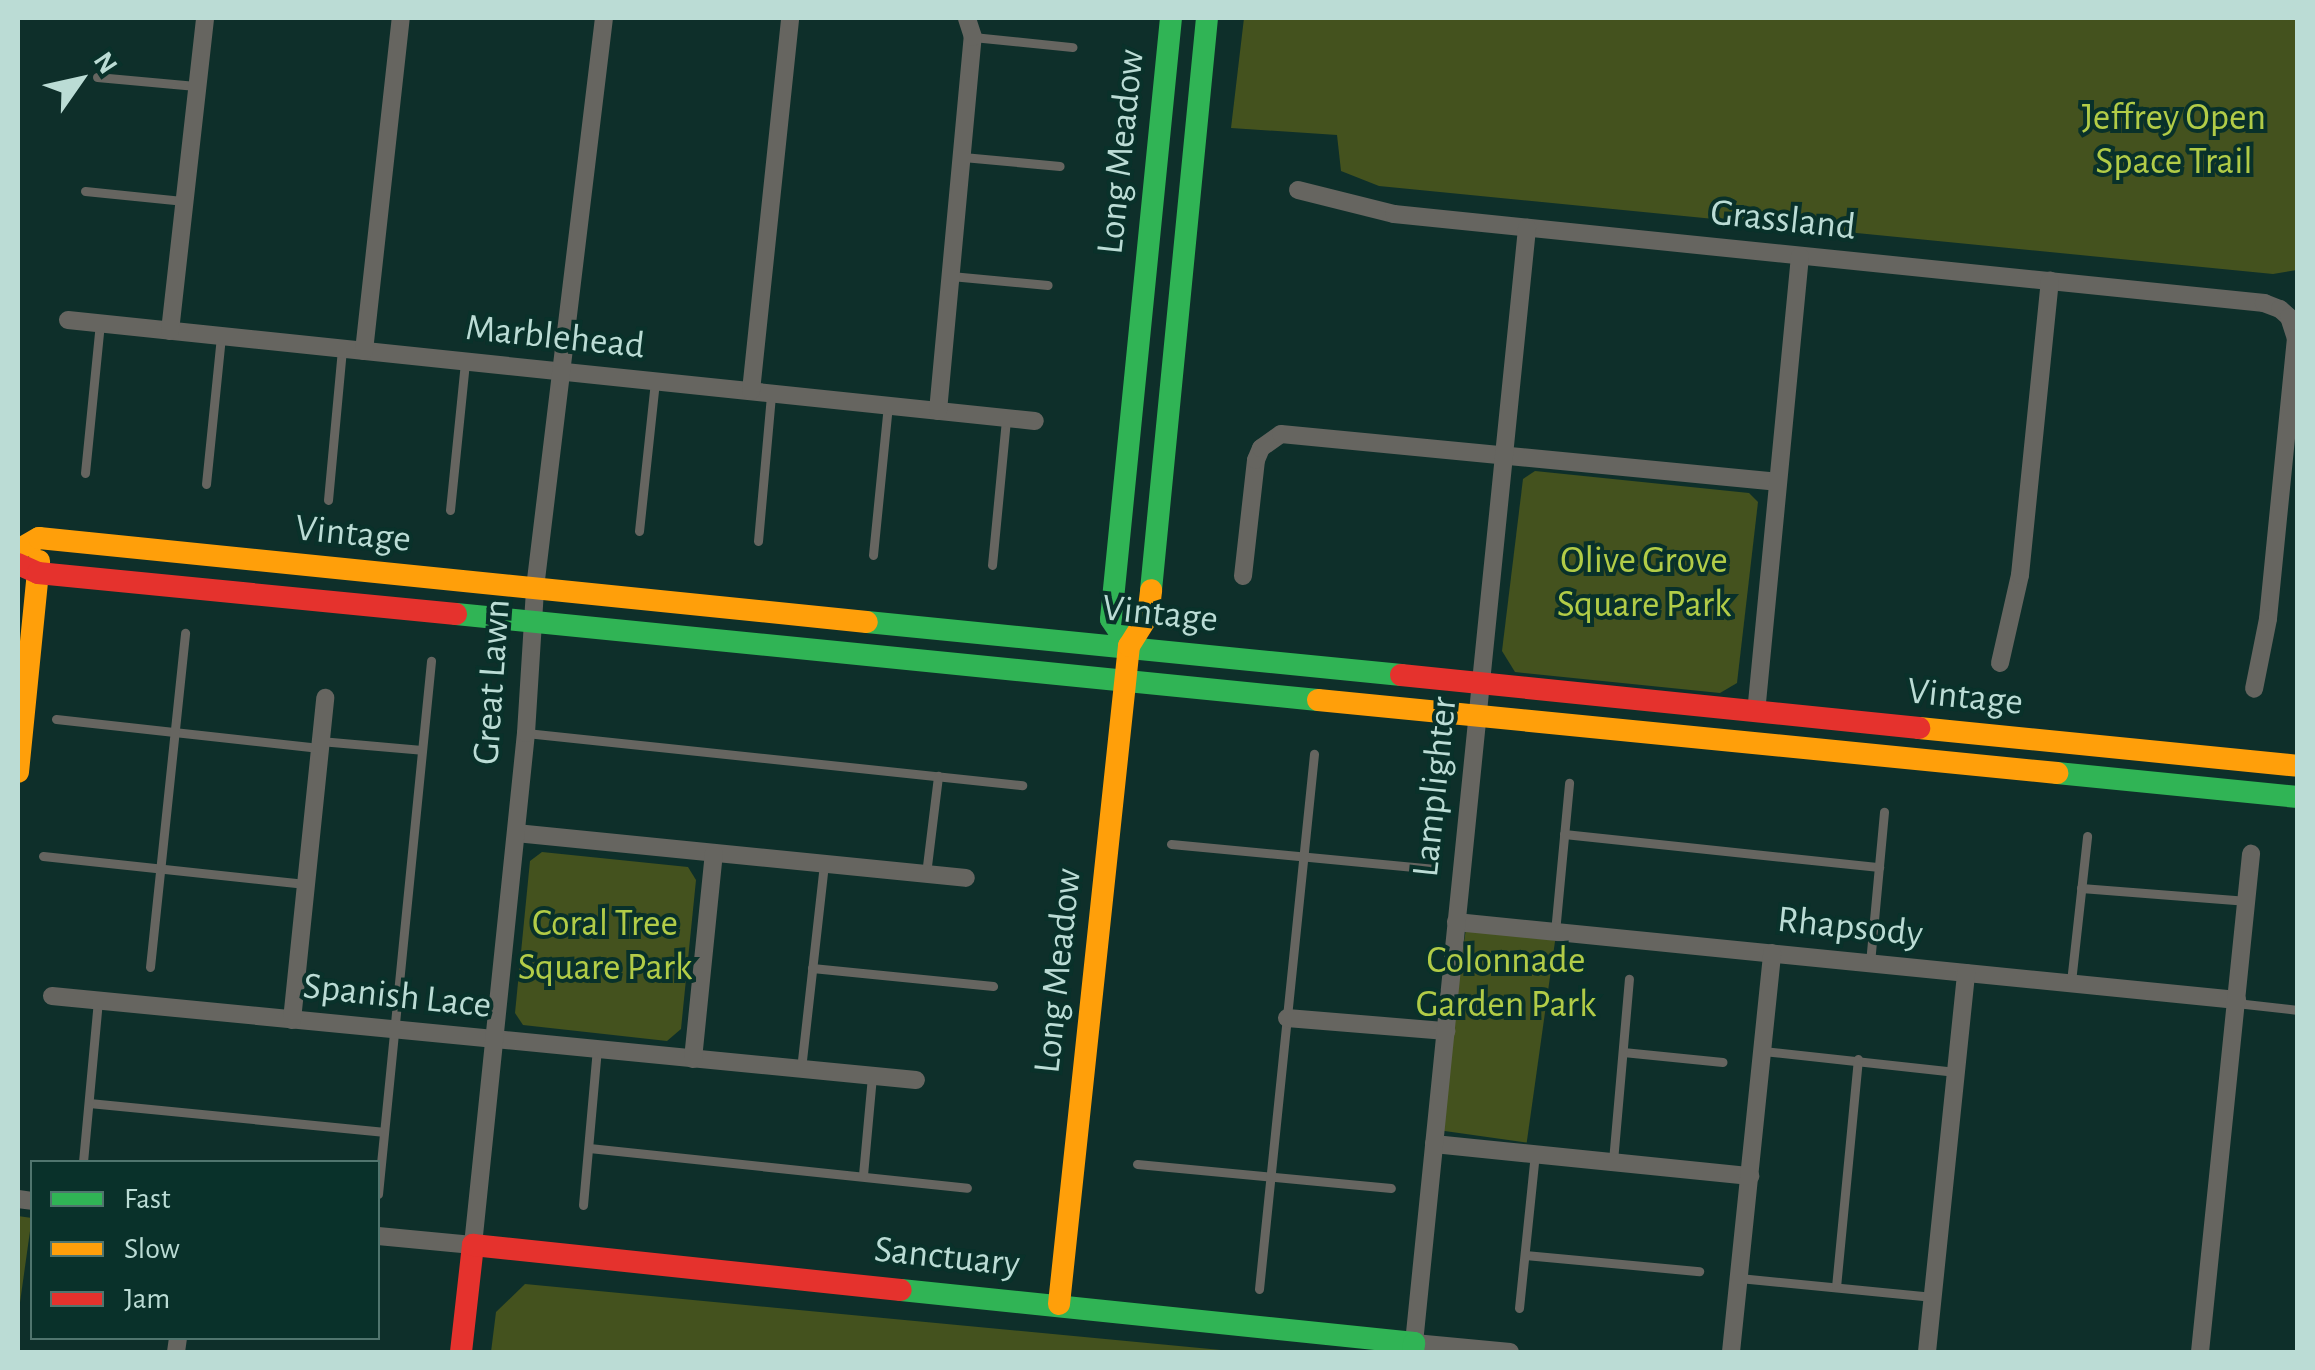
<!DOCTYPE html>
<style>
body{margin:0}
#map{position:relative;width:2315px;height:1370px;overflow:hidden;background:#0e2f2a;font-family:"Alegreya Sans",sans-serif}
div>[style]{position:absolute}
.green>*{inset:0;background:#44521e;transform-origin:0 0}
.lane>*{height:9px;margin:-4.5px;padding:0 4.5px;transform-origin:4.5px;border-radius:4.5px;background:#666560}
.street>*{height:18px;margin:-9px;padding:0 9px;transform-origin:9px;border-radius:9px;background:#666560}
.fast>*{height:22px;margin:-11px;padding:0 11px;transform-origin:11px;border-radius:11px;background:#30b455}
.slow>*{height:22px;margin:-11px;padding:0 11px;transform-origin:11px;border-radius:11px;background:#ff9f0a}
.jam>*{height:22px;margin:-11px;padding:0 11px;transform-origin:11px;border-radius:11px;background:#e5322d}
span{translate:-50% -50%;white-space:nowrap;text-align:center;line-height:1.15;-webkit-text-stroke:8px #09312a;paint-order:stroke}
.park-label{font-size:38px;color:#b2cc47}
.street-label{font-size:38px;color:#bbdcd5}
.frame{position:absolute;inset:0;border:20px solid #bbdcd5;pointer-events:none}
.legend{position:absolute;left:30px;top:1160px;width:350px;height:180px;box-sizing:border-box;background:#09312a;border:2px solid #50756e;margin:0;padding:12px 18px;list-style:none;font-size:30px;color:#bbdcd5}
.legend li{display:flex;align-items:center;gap:20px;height:50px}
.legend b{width:50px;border:2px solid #50756e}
.north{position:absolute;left:30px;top:30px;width:100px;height:100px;-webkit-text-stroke:8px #09312a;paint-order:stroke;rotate:56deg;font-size:28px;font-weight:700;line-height:40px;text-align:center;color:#bbdcd5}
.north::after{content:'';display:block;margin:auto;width:35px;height:45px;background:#bbdcd5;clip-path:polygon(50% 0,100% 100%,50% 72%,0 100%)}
</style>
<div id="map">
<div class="green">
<i style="clip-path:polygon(1244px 18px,2297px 18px,2297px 270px,2273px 274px,1379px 186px,1341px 171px,1337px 135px,1231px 128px)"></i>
<i style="clip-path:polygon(1535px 471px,1749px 493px,1758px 502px,1737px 683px,1720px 693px,1515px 672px,1502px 651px,1523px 479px)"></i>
<i style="clip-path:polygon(542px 852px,688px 867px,696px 880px,681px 1029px,667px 1041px,523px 1025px,515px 1013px,530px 861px)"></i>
<i style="left:1466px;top:928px;width:90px;height:204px;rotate:8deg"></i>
<i style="left:18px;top:1216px;width:14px;height:94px;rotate:8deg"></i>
<i style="clip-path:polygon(525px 1284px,1242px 1352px,491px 1352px,496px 1312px)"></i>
</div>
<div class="lane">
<i style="left:973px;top:37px;width:100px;rotate:5.8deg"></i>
<i style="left:97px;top:77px;width:99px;rotate:5.2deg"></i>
<i style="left:963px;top:157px;width:97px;rotate:5.3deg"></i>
<i style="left:85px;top:191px;width:100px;rotate:5.8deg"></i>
<i style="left:951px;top:276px;width:97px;rotate:5.3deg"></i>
<i style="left:85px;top:473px;width:150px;rotate:-84.3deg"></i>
<i style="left:206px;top:484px;width:149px;rotate:-84.2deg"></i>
<i style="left:328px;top:500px;width:152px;rotate:-84.7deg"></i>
<i style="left:450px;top:510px;width:149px;rotate:-84.2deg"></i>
<i style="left:639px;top:531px;width:151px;rotate:-83.9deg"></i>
<i style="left:758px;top:541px;width:147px;rotate:-84.9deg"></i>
<i style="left:873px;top:555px;width:151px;rotate:-84.3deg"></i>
<i style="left:992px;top:565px;width:147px;rotate:-84.5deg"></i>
<i style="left:56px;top:719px;width:265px;rotate:6.3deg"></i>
<i style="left:526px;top:733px;width:499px;rotate:6deg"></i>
<i style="left:320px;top:741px;width:102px;rotate:5deg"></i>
<i style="left:1564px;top:834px;width:317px;rotate:6deg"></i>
<i style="left:1171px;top:844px;width:265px;rotate:5.4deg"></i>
<i style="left:43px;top:856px;width:264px;rotate:6.1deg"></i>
<i style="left:926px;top:874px;width:99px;rotate:-83deg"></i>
<i style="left:2081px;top:888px;width:167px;rotate:4.5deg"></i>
<i style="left:1555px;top:932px;width:150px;rotate:-84.6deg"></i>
<i style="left:1870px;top:963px;width:152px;rotate:-84.7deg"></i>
<i style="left:150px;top:967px;width:336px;rotate:-84deg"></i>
<i style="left:812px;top:968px;width:182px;rotate:5.7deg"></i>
<i style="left:2071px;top:982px;width:147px;rotate:-83.7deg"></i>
<i style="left:2236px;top:1003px;width:62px;rotate:6.4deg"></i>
<i style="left:1763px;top:1051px;width:194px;rotate:6.2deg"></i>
<i style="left:1623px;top:1052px;width:100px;rotate:5.7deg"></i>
<i style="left:801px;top:1069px;width:207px;rotate:-83.6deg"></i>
<i style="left:89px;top:1103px;width:295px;rotate:5.6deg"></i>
<i style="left:589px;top:1148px;width:380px;rotate:6deg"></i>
<i style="left:1613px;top:1161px;width:183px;rotate:-85deg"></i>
<i style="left:83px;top:1162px;width:162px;rotate:-84.7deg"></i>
<i style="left:1137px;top:1164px;width:255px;rotate:5.4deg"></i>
<i style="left:863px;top:1175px;width:99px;rotate:-84.8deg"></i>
<i style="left:378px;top:1194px;width:536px;rotate:-84.32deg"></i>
<i style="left:583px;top:1205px;width:157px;rotate:-84.9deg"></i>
<i style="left:1525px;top:1255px;width:175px;rotate:5.3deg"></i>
<i style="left:1739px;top:1278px;width:195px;rotate:5.6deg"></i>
<i style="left:1836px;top:1287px;width:229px;rotate:-84.5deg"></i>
<i style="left:1259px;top:1289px;width:538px;rotate:-84.13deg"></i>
<i style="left:1519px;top:1308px;width:155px;rotate:-84.1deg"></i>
</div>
<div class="street">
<i style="left:1298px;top:190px;width:99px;rotate:14deg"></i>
<i style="left:1394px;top:214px;width:875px;rotate:5.84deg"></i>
<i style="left:2264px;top:303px;width:17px;rotate:21deg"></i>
<i style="left:2280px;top:309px;width:12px;rotate:42deg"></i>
<i style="left:2289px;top:317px;width:22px;rotate:72deg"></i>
<i style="left:2296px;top:338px;width:282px;rotate:95.7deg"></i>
<i style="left:2268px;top:619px;width:71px;rotate:101.3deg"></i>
<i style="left:68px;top:320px;width:972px;rotate:5.96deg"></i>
<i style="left:170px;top:331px;width:315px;rotate:-83.6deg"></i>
<i style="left:364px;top:351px;width:335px;rotate:-83.7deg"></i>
<i style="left:751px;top:391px;width:375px;rotate:-84deg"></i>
<i style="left:938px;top:411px;width:376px;rotate:-84.7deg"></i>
<i style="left:973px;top:37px;width:20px;rotate:-108deg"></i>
<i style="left:1243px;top:576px;width:117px;rotate:-83.6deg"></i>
<i style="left:1256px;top:460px;width:13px;rotate:-67deg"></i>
<i style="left:1261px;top:448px;width:24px;rotate:-35deg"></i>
<i style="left:1281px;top:434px;width:498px;rotate:5.5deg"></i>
<i style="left:2000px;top:663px;width:90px;rotate:-77.2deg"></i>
<i style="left:2020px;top:575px;width:296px;rotate:-84.2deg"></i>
<i style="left:1756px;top:713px;width:459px;rotate:-84.5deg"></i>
<i style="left:516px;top:833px;width:452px;rotate:5.7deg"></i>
<i style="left:1456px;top:922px;width:785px;rotate:5.7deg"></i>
<i style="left:52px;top:996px;width:868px;rotate:5.55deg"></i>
<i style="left:1287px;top:1018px;width:160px;rotate:4.7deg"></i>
<i style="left:292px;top:1020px;width:324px;rotate:-84.1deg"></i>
<i style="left:693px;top:1059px;width:207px;rotate:-84.2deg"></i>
<i style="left:1434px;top:1144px;width:318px;rotate:5.8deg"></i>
<i style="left:18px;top:1199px;width:14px;rotate:8deg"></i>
<i style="left:378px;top:1236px;width:95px;rotate:5.4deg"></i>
<i style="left:473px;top:1245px;width:515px;rotate:-84.09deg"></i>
<i style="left:526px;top:733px;width:145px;rotate:-86.4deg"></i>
<i style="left:535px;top:588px;width:574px;rotate:-83.1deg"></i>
<i style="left:176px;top:1352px;width:14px;rotate:-82deg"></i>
<i style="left:1510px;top:1352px;width:96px;rotate:-174.6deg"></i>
<i style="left:1414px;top:1343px;width:1121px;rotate:-84.21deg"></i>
<i style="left:1731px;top:1352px;width:401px;rotate:-84.1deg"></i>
<i style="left:1927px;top:1352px;width:381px;rotate:-84.1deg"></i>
<i style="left:2200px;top:1352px;width:501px;rotate:-84.15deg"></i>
</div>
<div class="fast">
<i style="left:1151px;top:590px;width:575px;rotate:-84.41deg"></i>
<i style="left:456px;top:614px;width:866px;rotate:5.7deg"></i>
<i style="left:867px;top:622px;width:537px;rotate:5.67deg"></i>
<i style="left:1129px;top:646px;width:32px;rotate:-124deg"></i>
<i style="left:1111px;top:619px;width:604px;rotate:-84.3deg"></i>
<i style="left:2057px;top:773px;width:242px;rotate:5.7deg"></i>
<i style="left:901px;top:1290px;width:516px;rotate:5.9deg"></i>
<i style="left:1414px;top:1343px;width:9px;rotate:96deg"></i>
</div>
<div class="slow">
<i style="left:18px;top:550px;width:24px;rotate:-30deg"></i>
<i style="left:39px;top:538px;width:832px;rotate:5.79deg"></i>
<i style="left:1318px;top:700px;width:743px;rotate:5.64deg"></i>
<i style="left:1919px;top:728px;width:381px;rotate:5.7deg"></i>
<i style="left:18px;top:772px;width:212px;rotate:-84.3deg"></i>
<i style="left:1059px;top:1304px;width:662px;rotate:-83.93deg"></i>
<i style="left:1129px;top:646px;width:36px;rotate:-58deg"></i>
<i style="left:1148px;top:616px;width:26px;rotate:-83deg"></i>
</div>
<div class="jam">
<i style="left:18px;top:564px;width:22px;rotate:24deg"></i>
<i style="left:38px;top:573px;width:420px;rotate:5.6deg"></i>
<i style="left:1401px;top:675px;width:521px;rotate:5.84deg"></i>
<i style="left:461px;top:1352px;width:108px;rotate:-83.6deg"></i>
<i style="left:473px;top:1245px;width:430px;rotate:6deg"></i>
</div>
<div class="park-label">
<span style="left:2174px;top:141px">Jeffrey Open<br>Space Trail</span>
<span style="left:1644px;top:584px">Olive Grove<br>Square Park</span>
<span style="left:605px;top:947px">Coral Tree<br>Square Park</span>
<span style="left:1506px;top:984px">Colonnade<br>Garden Park</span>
</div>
<div class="street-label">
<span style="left:1122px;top:152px;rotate:-84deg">Long Meadow</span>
<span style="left:1783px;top:221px;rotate:6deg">Grassland</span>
<span style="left:555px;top:338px;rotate:6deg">Marblehead</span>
<span style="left:353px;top:535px;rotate:6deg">Vintage</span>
<span style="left:1160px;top:615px;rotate:6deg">Vintage</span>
<span style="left:493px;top:682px;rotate:-86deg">Great Lawn</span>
<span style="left:1965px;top:698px;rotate:6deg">Vintage</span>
<span style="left:1436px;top:787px;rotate:-84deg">Lamplighter</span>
<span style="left:1850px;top:928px;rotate:6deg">Rhapsody</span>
<span style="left:1059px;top:971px;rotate:-84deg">Long Meadow</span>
<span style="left:397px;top:997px;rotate:6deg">Spanish Lace</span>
<span style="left:947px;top:1258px;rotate:6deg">Sanctuary</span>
</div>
<div class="frame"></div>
<ul class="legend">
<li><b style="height:12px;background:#30b455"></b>Fast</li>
<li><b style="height:12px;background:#ff9f0a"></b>Slow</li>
<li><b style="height:12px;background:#e5322d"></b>Jam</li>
</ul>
<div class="north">N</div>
</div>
